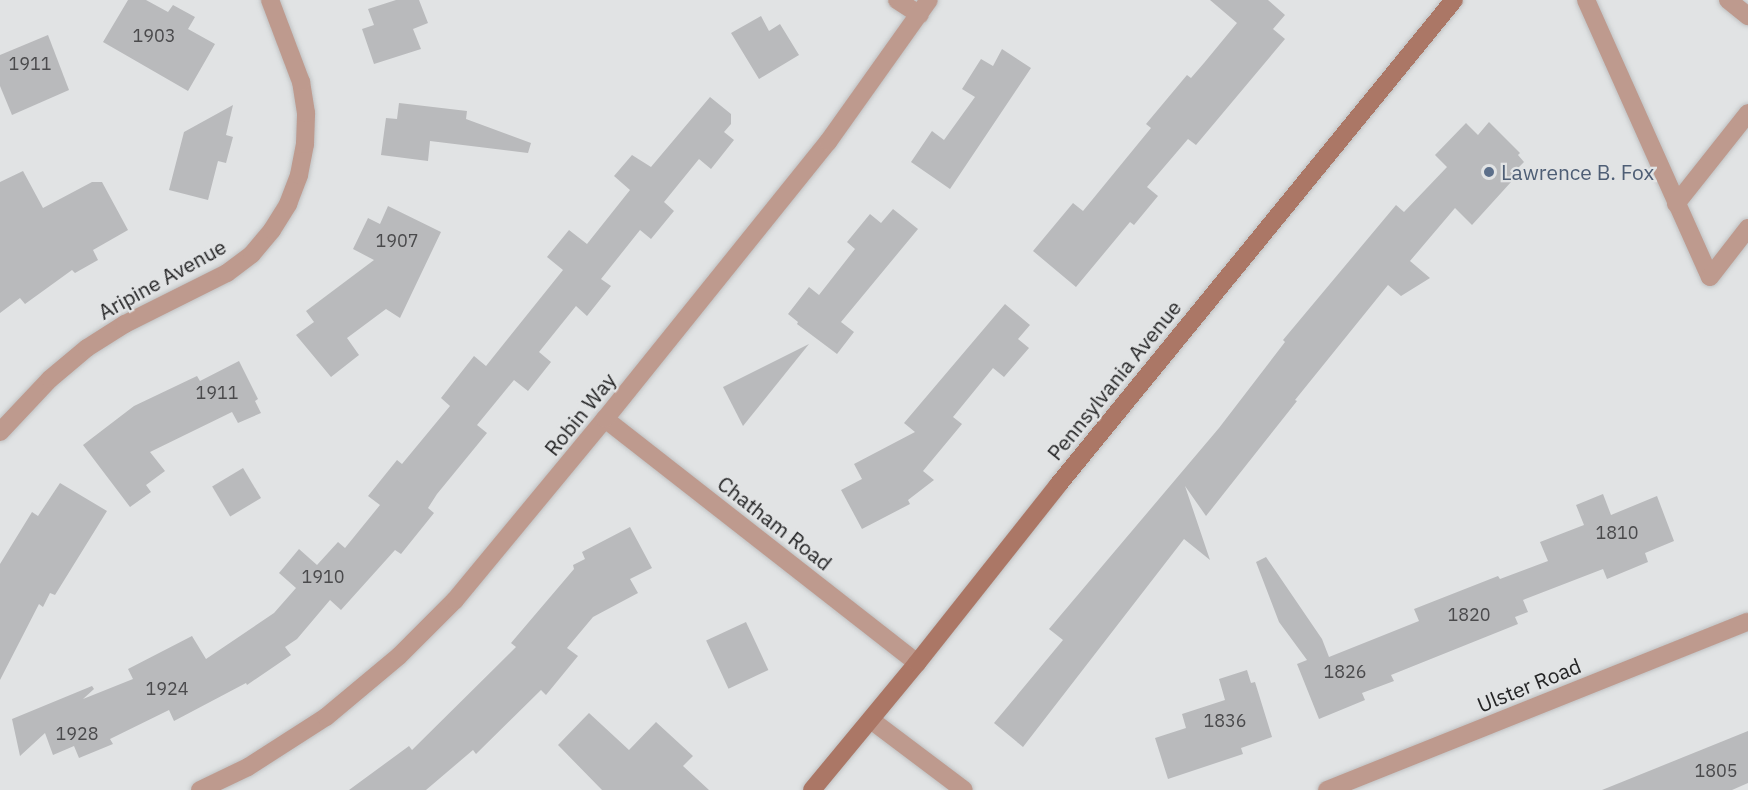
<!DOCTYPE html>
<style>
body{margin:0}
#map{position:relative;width:1748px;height:790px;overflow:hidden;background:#e1e3e4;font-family:"IBM Plex Sans",sans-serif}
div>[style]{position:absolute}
.building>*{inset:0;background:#b9babc;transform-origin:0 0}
.roads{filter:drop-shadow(0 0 2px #bfc1c2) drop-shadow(0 0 2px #bfc1c2)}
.lane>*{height:18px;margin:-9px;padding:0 9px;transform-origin:9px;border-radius:9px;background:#be9a8e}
.street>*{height:18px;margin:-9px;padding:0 9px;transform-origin:9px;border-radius:9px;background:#be9a8e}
.secondary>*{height:18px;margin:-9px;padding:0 9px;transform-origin:9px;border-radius:9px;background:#ab7766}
.dots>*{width:16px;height:16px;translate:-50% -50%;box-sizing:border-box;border:3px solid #e1e3e4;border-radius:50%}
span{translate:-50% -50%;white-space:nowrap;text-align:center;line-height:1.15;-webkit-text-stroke:4.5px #e1e3e4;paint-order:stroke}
.number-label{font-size:18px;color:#4a4a4c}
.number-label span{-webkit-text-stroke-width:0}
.service-label{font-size:21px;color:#4e5e75}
.left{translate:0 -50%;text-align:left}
.street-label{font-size:21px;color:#252526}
</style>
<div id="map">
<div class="building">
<i style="clip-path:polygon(128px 0,146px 0,168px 12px,173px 5px,195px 17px,188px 29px,215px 44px,188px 91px,103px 42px)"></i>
<i style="clip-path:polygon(396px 0,419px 0,428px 23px,413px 29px,421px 49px,374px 64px,362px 29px,374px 25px,368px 9px)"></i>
<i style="clip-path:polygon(1210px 0,1268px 0,1285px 15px,1273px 29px,1285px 39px,1196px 145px,1188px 139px,1147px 187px,1158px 196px,1134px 225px,1130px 222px,1076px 287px,1033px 251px,1073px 203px,1083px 211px,1151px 128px,1146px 124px,1187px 75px,1191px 78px,1204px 63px,1237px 23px)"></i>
<i style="clip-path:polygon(761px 16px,769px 31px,780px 24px,799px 55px,759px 79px,731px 33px)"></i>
<i style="clip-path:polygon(48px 35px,69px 90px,12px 115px,0 86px,0 55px)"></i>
<i style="clip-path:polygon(1002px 49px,1031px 68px,950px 189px,911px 162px,932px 131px,944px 140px,975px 97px,962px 89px,981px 59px,993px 66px)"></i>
<i style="clip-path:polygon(710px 97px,731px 114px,731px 124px,724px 132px,734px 140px,711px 169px,699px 159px,664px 202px,674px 211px,651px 239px,640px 230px,601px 279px,611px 286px,587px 316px,576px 306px,539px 352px,551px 362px,528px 391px,514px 380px,477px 425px,487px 433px,437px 494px,428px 508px,434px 513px,401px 554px,395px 550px,341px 610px,330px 600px,297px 639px,285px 647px,291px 655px,247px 685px,246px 683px,174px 721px,169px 710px,110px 739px,113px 744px,79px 758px,74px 746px,53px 755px,45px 733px,20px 756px,12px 719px,92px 686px,94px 689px,83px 699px,133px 679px,128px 669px,192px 636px,206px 659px,274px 613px,296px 588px,279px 573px,299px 549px,317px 565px,338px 542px,345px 548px,380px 505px,368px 496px,397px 460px,402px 464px,450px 406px,441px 398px,474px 356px,486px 366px,563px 270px,547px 257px,569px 230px,587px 244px,630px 190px,614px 176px,632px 155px,651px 167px)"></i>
<i style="clip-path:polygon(399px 103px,467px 111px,466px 119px,531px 143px,528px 153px,430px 141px,428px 161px,381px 155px,386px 118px,397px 119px)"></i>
<i style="clip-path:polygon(233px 105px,226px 135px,233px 137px,226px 163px,218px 161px,208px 200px,169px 190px,184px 132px)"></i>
<i style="clip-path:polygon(1489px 122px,1520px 153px,1518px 155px,1524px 162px,1518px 168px,1521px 171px,1472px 225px,1455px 208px,1410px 261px,1430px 278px,1401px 296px,1388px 285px,1295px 400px,1297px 401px,1206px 516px,1185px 486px,1210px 560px,1184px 539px,1023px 747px,994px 723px,1063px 640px,1049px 629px,1219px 428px,1285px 342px,1283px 340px,1396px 205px,1404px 212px,1447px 167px,1435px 155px,1466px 123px,1478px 135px)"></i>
<i style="clip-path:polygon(23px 171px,43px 208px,92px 182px,102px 182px,128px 230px,93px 250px,98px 260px,75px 273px,72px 270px,25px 304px,20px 298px,0 313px,0 182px)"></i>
<i style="clip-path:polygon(388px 206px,441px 232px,400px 318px,386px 309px,347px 338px,359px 355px,331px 377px,296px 335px,314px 322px,306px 311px,374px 260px,353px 249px,368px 218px,380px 224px)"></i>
<i style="clip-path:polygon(893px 209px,918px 229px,841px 322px,854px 332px,837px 354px,797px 324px,798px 322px,788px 314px,809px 287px,819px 295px,855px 249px,847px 242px,870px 214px,881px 223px)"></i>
<i style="clip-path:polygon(1005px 304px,1030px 325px,1018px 339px,1029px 348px,1004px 377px,993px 368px,953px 417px,962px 424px,923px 471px,934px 480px,908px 500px,910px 504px,862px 529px,841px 490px,862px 479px,854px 464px,915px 432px,904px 423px)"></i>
<i style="clip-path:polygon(809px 344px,743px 426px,723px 387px)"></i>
<i style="clip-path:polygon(239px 361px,258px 399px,255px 401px,261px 413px,238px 423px,232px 412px,150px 452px,165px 471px,146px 485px,151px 492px,130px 507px,83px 445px,134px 406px,197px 376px,200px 381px)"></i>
<i style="left:243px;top:468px;width:35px;height:36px;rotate:59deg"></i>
<i style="clip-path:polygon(60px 483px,107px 511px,55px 595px,50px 593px,43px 607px,39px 604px,0 680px,0 564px,32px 512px,38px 516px)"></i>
<i style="clip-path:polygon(1603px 494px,1611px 515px,1657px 496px,1674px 541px,1645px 553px,1648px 562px,1607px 579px,1603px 569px,1523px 600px,1528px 612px,1515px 617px,1518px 624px,1391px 675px,1394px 681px,1362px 693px,1365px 700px,1319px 719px,1297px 664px,1307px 660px,1279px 622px,1256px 562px,1266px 557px,1322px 639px,1329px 657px,1419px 621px,1414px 609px,1498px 576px,1500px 579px,1548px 561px,1540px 542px,1584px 525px,1576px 505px)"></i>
<i style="clip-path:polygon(630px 527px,652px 568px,630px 579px,638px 593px,593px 617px,567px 648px,578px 656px,546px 695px,541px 690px,476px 754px,473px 750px,426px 790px,349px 790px,409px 746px,412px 750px,516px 647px,511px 643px,574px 569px,573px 565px,585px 559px,582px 552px)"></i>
<i style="left:746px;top:622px;width:53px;height:44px;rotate:65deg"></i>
<i style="clip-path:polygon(1247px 670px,1251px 683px,1255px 682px,1272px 737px,1241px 748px,1243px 754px,1168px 779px,1155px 738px,1186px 728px,1182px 714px,1225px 700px,1219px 679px)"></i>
<i style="clip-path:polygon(589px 713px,629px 750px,656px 722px,693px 756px,683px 766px,709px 790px,602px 790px,558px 745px)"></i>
<i style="clip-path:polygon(1748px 731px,1748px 783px,1732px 790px,1602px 790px)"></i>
</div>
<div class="roads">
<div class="lane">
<i style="left:1586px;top:0;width:303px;rotate:65.9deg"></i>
<i style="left:1710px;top:277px;width:62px;rotate:-52.2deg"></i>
<i style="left:1728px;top:0;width:26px;rotate:39deg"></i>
<i style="left:1676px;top:204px;width:116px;rotate:-51.6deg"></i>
</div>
<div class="street">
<i style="left:897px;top:0;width:27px;rotate:33deg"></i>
<i style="left:605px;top:419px;width:396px;rotate:38deg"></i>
<i style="left:0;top:432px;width:73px;rotate:-46.7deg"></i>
<i style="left:50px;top:379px;width:48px;rotate:-40deg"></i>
<i style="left:87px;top:348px;width:45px;rotate:-32.3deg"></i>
<i style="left:125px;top:324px;width:114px;rotate:-26.6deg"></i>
<i style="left:227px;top:273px;width:31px;rotate:-37deg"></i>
<i style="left:252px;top:254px;width:31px;rotate:-50deg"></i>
<i style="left:272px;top:230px;width:31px;rotate:-58deg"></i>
<i style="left:288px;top:204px;width:31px;rotate:-69deg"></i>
<i style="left:299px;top:175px;width:32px;rotate:-79deg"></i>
<i style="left:305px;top:144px;width:31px;rotate:-88deg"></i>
<i style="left:306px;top:113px;width:31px;rotate:-99deg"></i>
<i style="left:301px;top:82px;width:88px;rotate:-110.7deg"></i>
<i style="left:871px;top:720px;width:116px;rotate:37deg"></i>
<i style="left:200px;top:790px;width:53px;rotate:-25.6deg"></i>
<i style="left:248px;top:767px;width:93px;rotate:-32.7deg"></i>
<i style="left:326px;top:717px;width:95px;rotate:-39.9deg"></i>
<i style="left:399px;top:656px;width:79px;rotate:-45deg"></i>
<i style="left:455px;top:600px;width:235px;rotate:-50.4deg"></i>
<i style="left:605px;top:419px;width:356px;rotate:-51.2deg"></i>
<i style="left:828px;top:142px;width:174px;rotate:-54.6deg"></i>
<i style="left:1327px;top:790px;width:453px;rotate:-21.8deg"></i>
</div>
<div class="secondary">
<i style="left:812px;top:790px;width:165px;rotate:-50.4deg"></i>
<i style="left:917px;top:663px;width:227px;rotate:-51.6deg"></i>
<i style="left:1058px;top:485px;width:626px;rotate:-50.77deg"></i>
</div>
</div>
<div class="dots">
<i style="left:1489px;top:172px;background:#5c6f8a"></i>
</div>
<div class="number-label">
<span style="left:154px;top:36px">1903</span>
<span style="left:30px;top:64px">1911</span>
<span style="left:397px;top:241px">1907</span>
<span style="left:217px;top:393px">1911</span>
<span style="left:1617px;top:533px">1810</span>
<span style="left:323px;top:577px">1910</span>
<span style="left:1469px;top:615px">1820</span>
<span style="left:1345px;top:672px">1826</span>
<span style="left:167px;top:689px">1924</span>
<span style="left:1225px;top:721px">1836</span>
<span style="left:77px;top:734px">1928</span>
<span style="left:1716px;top:771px">1805</span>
</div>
<div class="service-label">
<span class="left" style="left:1501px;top:172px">Lawrence B. Fox</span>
</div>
<div class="street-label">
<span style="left:162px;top:279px;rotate:-29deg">Aripine Avenue</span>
<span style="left:1114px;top:380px;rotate:-51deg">Pennsylvania Avenue</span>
<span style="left:580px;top:414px;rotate:-51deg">Robin Way</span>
<span style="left:775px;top:523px;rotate:38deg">Chatham Road</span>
<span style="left:1529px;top:685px;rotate:-22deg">Ulster Road</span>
</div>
</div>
